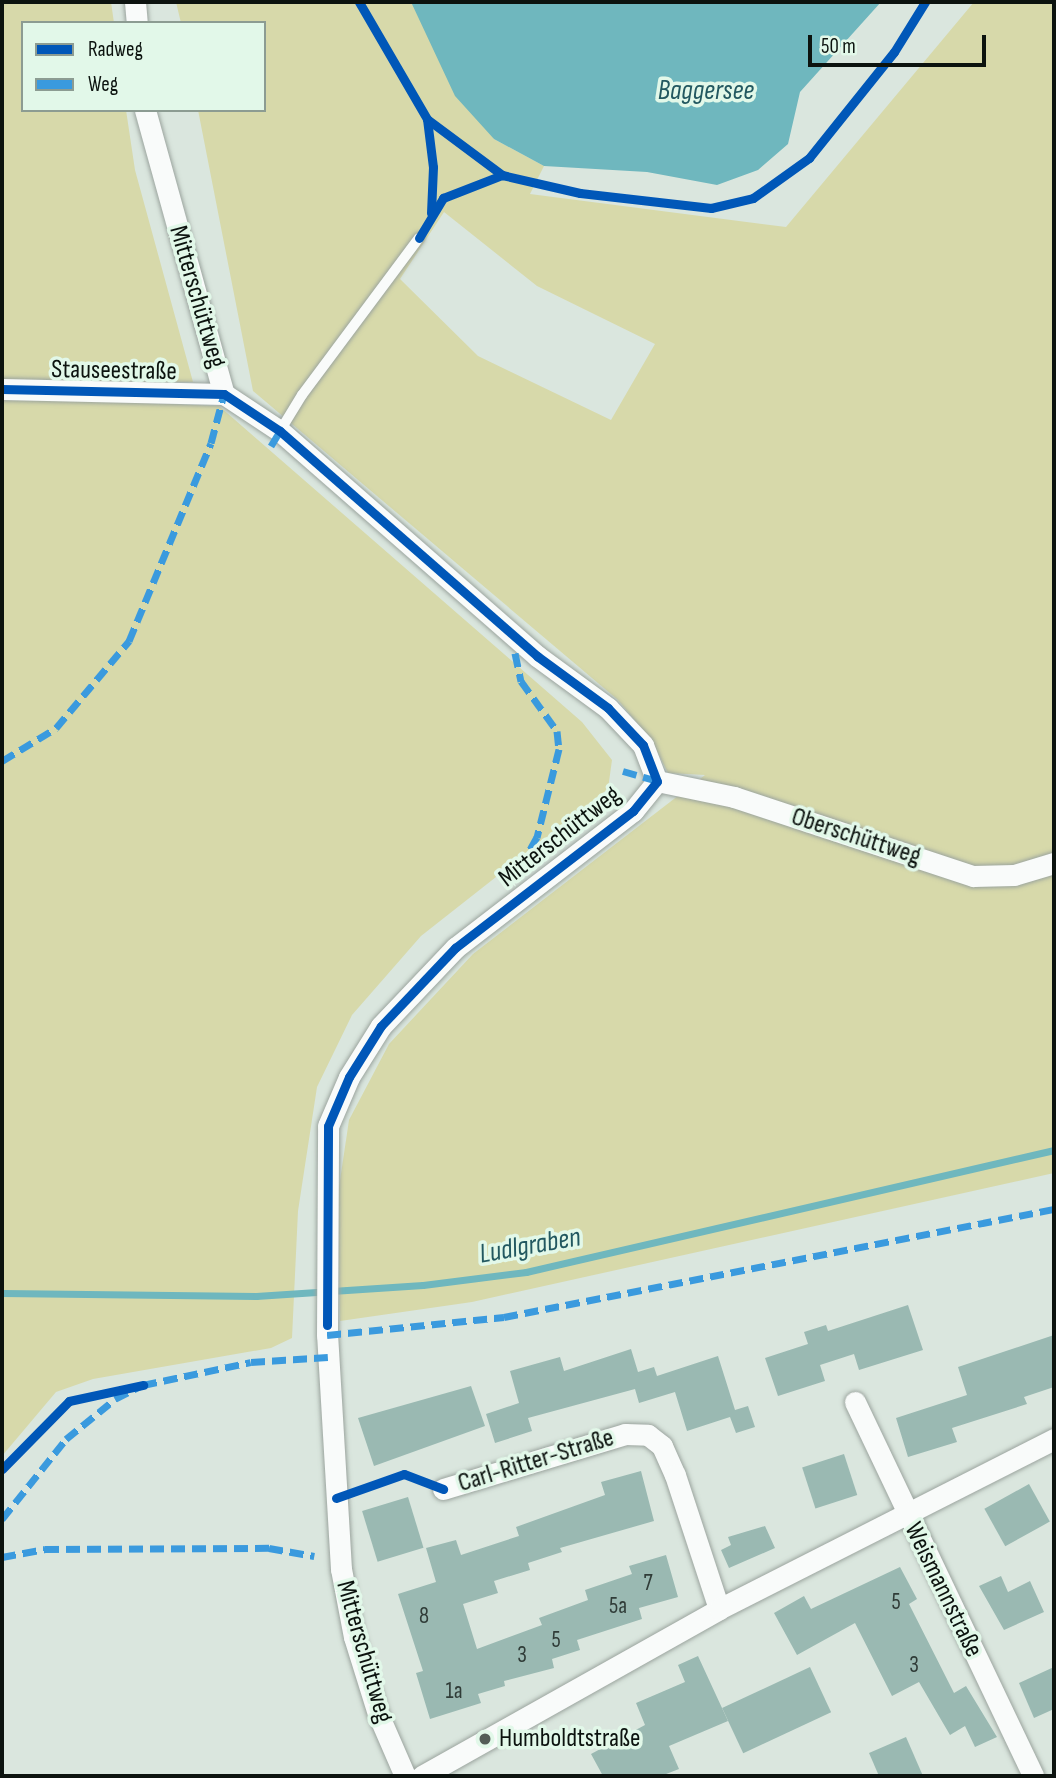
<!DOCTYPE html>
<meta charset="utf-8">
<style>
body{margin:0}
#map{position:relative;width:1056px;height:1778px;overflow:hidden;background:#dae6de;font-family:"Sofia Sans Condensed",sans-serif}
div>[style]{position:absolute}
.green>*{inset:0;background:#d7d9aa}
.water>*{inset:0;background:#6fb7be}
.stream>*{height:7px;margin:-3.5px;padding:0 3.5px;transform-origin:3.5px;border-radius:3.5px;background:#6fb7be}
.building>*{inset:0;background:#9ab9b2;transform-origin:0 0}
.roads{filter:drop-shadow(0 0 2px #9ba49e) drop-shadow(0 0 2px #9ba49e)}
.service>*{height:10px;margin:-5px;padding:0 5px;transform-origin:5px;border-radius:5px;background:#f9fbfa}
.minor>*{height:21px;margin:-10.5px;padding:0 10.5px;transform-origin:10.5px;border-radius:10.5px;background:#f9fbfa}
.quiet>*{height:7px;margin-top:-3.5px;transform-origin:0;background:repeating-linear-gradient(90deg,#3a9ade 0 14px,transparent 0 21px)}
.cycleway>*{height:9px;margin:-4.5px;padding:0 4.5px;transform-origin:4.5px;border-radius:4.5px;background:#0057b8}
.dots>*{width:19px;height:19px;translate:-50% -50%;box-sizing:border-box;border:4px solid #e2f8e9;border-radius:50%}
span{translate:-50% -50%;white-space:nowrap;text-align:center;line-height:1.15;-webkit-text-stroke:7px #e2f8e9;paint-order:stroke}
.number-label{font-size:23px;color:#303c38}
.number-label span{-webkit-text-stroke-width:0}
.street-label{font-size:26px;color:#0c130f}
.poi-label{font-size:26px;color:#0c130f}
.left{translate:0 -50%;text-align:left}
.water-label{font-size:28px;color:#225860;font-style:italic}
.frame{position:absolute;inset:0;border:4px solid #0c130f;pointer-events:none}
.legend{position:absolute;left:21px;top:21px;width:245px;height:91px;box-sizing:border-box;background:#e2f8e9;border:2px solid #8c9c92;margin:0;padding:9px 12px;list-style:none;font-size:21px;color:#0c130f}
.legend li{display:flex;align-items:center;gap:14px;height:35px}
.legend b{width:35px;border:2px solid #8c9c92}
.scale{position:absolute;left:808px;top:35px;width:178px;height:32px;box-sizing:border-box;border:4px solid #0c130f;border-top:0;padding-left:9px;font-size:21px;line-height:24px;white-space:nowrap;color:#0c130f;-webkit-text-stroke:5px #e2f8e9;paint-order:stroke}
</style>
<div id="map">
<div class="green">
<i style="clip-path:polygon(2px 2px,111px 2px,114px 23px,23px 23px,23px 110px,126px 110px,135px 170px,193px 382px,2px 380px)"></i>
<i style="clip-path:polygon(evenodd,176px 2px,411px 2px,494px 139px,544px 166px,530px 194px,786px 227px,974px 2px,1054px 2px,1054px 1173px,472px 1302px,340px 1321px,338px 1194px,349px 1120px,389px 1044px,473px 954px,705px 775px,668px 773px,652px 741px,618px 700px,253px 391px,198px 110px,264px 110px,264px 23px,181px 23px,176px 2px,444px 212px,537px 286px,655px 344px,611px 420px,478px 356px,400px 279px,444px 212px)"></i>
<i style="clip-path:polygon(2px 397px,219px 406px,582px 722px,612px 760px,608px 789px,421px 936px,352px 1015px,317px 1087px,298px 1211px,292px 1338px,271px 1348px,93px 1379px,56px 1392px,2px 1456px)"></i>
</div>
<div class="water">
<i style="clip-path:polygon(411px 2px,881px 2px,800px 92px,788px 144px,758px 170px,717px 185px,647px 172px,544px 166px,494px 139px,455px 96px)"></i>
</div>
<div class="stream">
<i style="left:2px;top:1293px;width:254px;rotate:0.7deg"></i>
<i style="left:256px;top:1296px;width:167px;rotate:-3.8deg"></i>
<i style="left:423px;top:1285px;width:104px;rotate:-7.2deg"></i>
<i style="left:526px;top:1272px;width:542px;rotate:-13.01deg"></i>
</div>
<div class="building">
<i style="clip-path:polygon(908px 1305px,923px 1350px,859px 1370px,854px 1354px,820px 1365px,825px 1381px,778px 1396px,765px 1358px,808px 1344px,804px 1332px,826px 1325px,828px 1331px)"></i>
<i style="clip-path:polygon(1054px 1335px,1054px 1387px,1024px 1397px,1027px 1404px,952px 1428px,957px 1442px,908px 1457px,896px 1418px,967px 1395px,958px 1367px)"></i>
<i style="clip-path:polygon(631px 1349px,638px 1372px,654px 1367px,657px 1376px,718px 1356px,735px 1410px,748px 1406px,755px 1427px,736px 1433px,730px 1417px,687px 1431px,675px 1392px,639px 1403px,635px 1389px,528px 1418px,532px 1431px,495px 1443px,486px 1414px,519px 1403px,510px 1371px,560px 1357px,564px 1371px)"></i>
<i style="clip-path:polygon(471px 1386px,485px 1426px,374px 1466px,358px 1418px)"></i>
<i style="left:844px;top:1454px;width:43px;height:44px;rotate:72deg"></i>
<i style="clip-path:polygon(641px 1471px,654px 1521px,560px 1548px,562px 1552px,528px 1563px,530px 1570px,494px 1581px,498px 1593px,463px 1604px,477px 1649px,542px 1625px,539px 1618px,588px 1600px,585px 1590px,632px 1574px,629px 1566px,666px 1555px,678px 1597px,639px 1608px,642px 1619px,577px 1640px,580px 1650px,552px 1659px,554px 1668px,504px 1681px,505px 1686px,478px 1694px,481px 1703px,430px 1719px,416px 1673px,423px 1671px,398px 1594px,436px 1582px,426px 1548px,456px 1540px,461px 1555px,519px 1536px,516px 1527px,605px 1495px,601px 1482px)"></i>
<i style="left:1029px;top:1484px;width:43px;height:51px;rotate:61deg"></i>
<i style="left:408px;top:1497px;width:53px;height:48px;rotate:73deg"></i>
<i style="clip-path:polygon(765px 1526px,775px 1548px,729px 1568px,721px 1550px,731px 1545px,728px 1537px)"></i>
<i style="clip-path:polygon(900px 1567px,917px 1599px,909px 1604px,954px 1693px,966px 1686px,997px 1737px,975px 1747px,965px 1726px,950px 1735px,919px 1682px,892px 1696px,855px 1623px,797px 1655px,774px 1613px,804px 1596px,811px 1609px)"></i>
<i style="clip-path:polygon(1001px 1576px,1008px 1592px,1030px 1581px,1044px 1612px,1004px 1630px,979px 1586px)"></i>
<i style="clip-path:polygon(698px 1656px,728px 1721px,669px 1746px,679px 1769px,661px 1776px,603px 1776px,591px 1754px,645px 1725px,636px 1703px,685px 1682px,678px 1665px)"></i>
<i style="left:810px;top:1667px;width:50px;height:97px;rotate:65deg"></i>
<i style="clip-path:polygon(1054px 1667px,1054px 1709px,1034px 1718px,1019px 1683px)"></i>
<i style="clip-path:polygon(906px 1737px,923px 1776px,879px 1776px,869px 1753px)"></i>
</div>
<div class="roads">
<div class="service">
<i style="left:280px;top:431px;width:42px;rotate:-58.6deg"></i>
<i style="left:302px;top:395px;width:196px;rotate:-53.3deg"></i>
</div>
<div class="minor">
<i style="left:135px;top:2px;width:21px;rotate:85deg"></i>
<i style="left:145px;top:110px;width:295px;rotate:74.5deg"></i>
<i style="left:224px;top:394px;width:67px;rotate:33.5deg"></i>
<i style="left:280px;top:431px;width:342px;rotate:41.2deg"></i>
<i style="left:537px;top:656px;width:88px;rotate:36.2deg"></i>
<i style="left:608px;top:708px;width:51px;rotate:46.6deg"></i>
<i style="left:643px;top:745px;width:39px;rotate:69deg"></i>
<i style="left:2px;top:389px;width:222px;rotate:1.3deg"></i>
<i style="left:657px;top:781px;width:79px;rotate:11.7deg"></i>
<i style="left:734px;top:797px;width:252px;rotate:18.3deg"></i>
<i style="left:973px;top:876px;width:41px;rotate:-1.4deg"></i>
<i style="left:1014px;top:875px;width:42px;rotate:-16.7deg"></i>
<i style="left:855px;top:1402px;width:414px;rotate:64.5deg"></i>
<i style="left:443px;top:1489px;width:190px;rotate:-16.8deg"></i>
<i style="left:625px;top:1434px;width:23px;rotate:2deg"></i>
<i style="left:648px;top:1435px;width:18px;rotate:38deg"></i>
<i style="left:662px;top:1446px;width:32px;rotate:66deg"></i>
<i style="left:675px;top:1475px;width:141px;rotate:71.8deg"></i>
<i style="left:405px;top:1776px;width:68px;rotate:-113.5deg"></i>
<i style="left:378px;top:1714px;width:81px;rotate:-107.3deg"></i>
<i style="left:354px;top:1637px;width:69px;rotate:-100.8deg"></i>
<i style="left:341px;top:1569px;width:234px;rotate:-93.4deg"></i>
<i style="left:327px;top:1335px;width:209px;rotate:-89.7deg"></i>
<i style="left:328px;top:1126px;width:53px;rotate:-66.8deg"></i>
<i style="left:349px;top:1077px;width:60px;rotate:-57.9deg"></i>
<i style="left:381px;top:1026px;width:108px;rotate:-46.5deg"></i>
<i style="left:455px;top:948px;width:225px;rotate:-37.6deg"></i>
<i style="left:633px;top:811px;width:38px;rotate:-51deg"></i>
<i style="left:422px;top:1776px;width:341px;rotate:-29.3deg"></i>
<i style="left:719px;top:1609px;width:376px;rotate:-26.9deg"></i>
</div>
</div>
<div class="quiet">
<i style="left:271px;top:446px;width:17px;rotate:-59deg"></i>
<i style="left:515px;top:653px;width:29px;rotate:78deg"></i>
<i style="left:521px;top:681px;width:62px;rotate:54.2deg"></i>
<i style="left:557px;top:731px;width:18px;rotate:84deg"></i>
<i style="left:559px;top:749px;width:91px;rotate:104deg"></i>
<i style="left:537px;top:837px;width:39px;rotate:119deg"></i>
<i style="left:2px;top:761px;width:63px;rotate:-31.4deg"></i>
<i style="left:56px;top:728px;width:114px;rotate:-50deg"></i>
<i style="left:129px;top:641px;width:214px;rotate:-67.5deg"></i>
<i style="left:211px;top:443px;width:51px;rotate:-75.1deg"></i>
<i style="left:623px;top:771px;width:35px;rotate:16deg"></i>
<i style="left:327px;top:1335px;width:178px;rotate:-5.8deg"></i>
<i style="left:504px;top:1317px;width:561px;rotate:-11.11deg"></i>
<i style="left:2px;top:1519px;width:102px;rotate:-51.3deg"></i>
<i style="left:66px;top:1439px;width:63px;rotate:-39.2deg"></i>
<i style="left:115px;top:1399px;width:31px;rotate:-27deg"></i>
<i style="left:143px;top:1385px;width:110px;rotate:-12deg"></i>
<i style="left:251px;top:1362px;width:77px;rotate:-3.7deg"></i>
<i style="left:2px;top:1557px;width:44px;rotate:-10.5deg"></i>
<i style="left:45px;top:1549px;width:224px;rotate:-0.3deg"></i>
<i style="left:269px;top:1548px;width:46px;rotate:10.1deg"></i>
</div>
<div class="cycleway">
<i style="left:359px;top:2px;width:135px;rotate:59.8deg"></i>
<i style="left:427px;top:119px;width:94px;rotate:36.7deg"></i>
<i style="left:502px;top:175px;width:80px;rotate:13deg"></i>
<i style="left:580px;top:193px;width:132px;rotate:6.5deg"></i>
<i style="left:711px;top:208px;width:43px;rotate:-13.4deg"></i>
<i style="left:753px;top:198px;width:69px;rotate:-35.5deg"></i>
<i style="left:809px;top:158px;width:136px;rotate:-51.3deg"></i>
<i style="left:894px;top:52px;width:59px;rotate:-58.2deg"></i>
<i style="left:427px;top:119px;width:48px;rotate:82.9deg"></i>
<i style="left:433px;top:167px;width:46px;rotate:92.5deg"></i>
<i style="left:419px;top:238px;width:47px;rotate:-59deg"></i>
<i style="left:443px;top:198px;width:63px;rotate:-21.3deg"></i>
<i style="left:2px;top:389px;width:222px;rotate:1.3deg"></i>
<i style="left:224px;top:394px;width:67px;rotate:33.5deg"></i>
<i style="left:280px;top:431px;width:342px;rotate:41.2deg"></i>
<i style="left:537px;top:656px;width:88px;rotate:36.2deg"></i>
<i style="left:608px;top:708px;width:51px;rotate:46.6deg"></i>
<i style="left:643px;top:745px;width:39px;rotate:69deg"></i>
<i style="left:327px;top:1325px;width:199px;rotate:-89.7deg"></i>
<i style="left:328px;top:1126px;width:53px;rotate:-66.8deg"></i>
<i style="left:349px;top:1077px;width:60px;rotate:-57.9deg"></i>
<i style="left:381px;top:1026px;width:108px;rotate:-46.5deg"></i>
<i style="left:455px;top:948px;width:225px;rotate:-37.6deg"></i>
<i style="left:633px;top:811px;width:38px;rotate:-51deg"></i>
<i style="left:2px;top:1469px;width:95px;rotate:-45.4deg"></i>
<i style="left:69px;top:1401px;width:76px;rotate:-12.2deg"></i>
<i style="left:336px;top:1498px;width:72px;rotate:-19.4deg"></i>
<i style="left:404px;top:1474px;width:42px;rotate:21deg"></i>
</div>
<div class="dots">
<i style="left:485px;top:1739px;background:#545d57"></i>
</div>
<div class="number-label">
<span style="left:648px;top:1583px">7</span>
<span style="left:896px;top:1602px">5</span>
<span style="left:618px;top:1606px">5a</span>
<span style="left:424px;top:1616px">8</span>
<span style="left:556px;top:1640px">5</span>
<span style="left:522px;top:1655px">3</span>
<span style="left:914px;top:1665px">3</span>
<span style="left:454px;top:1691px">1a</span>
</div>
<div class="street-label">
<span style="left:197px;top:297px;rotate:74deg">Mitterschüttweg</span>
<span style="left:114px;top:371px;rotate:1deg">Stauseestraße</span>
<span style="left:560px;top:837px;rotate:-38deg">Mitterschüttweg</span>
<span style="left:856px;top:837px;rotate:18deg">Oberschüttweg</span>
<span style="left:536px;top:1461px;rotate:-17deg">Carl-Ritter-Straße</span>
<span style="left:943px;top:1590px;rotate:64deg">Weismannstraße</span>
<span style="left:364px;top:1652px;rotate:74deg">Mitterschüttweg</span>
</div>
<div class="poi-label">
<span class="left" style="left:499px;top:1739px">Humboldtstraße</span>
</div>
<div class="water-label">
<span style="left:706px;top:91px">Baggersee</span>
<span style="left:530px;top:1246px;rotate:-10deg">Ludlgraben</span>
</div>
<div class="frame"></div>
<ul class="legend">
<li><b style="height:9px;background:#0057b8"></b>Radweg</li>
<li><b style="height:9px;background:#3a9ade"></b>Weg</li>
</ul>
<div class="scale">50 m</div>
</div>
